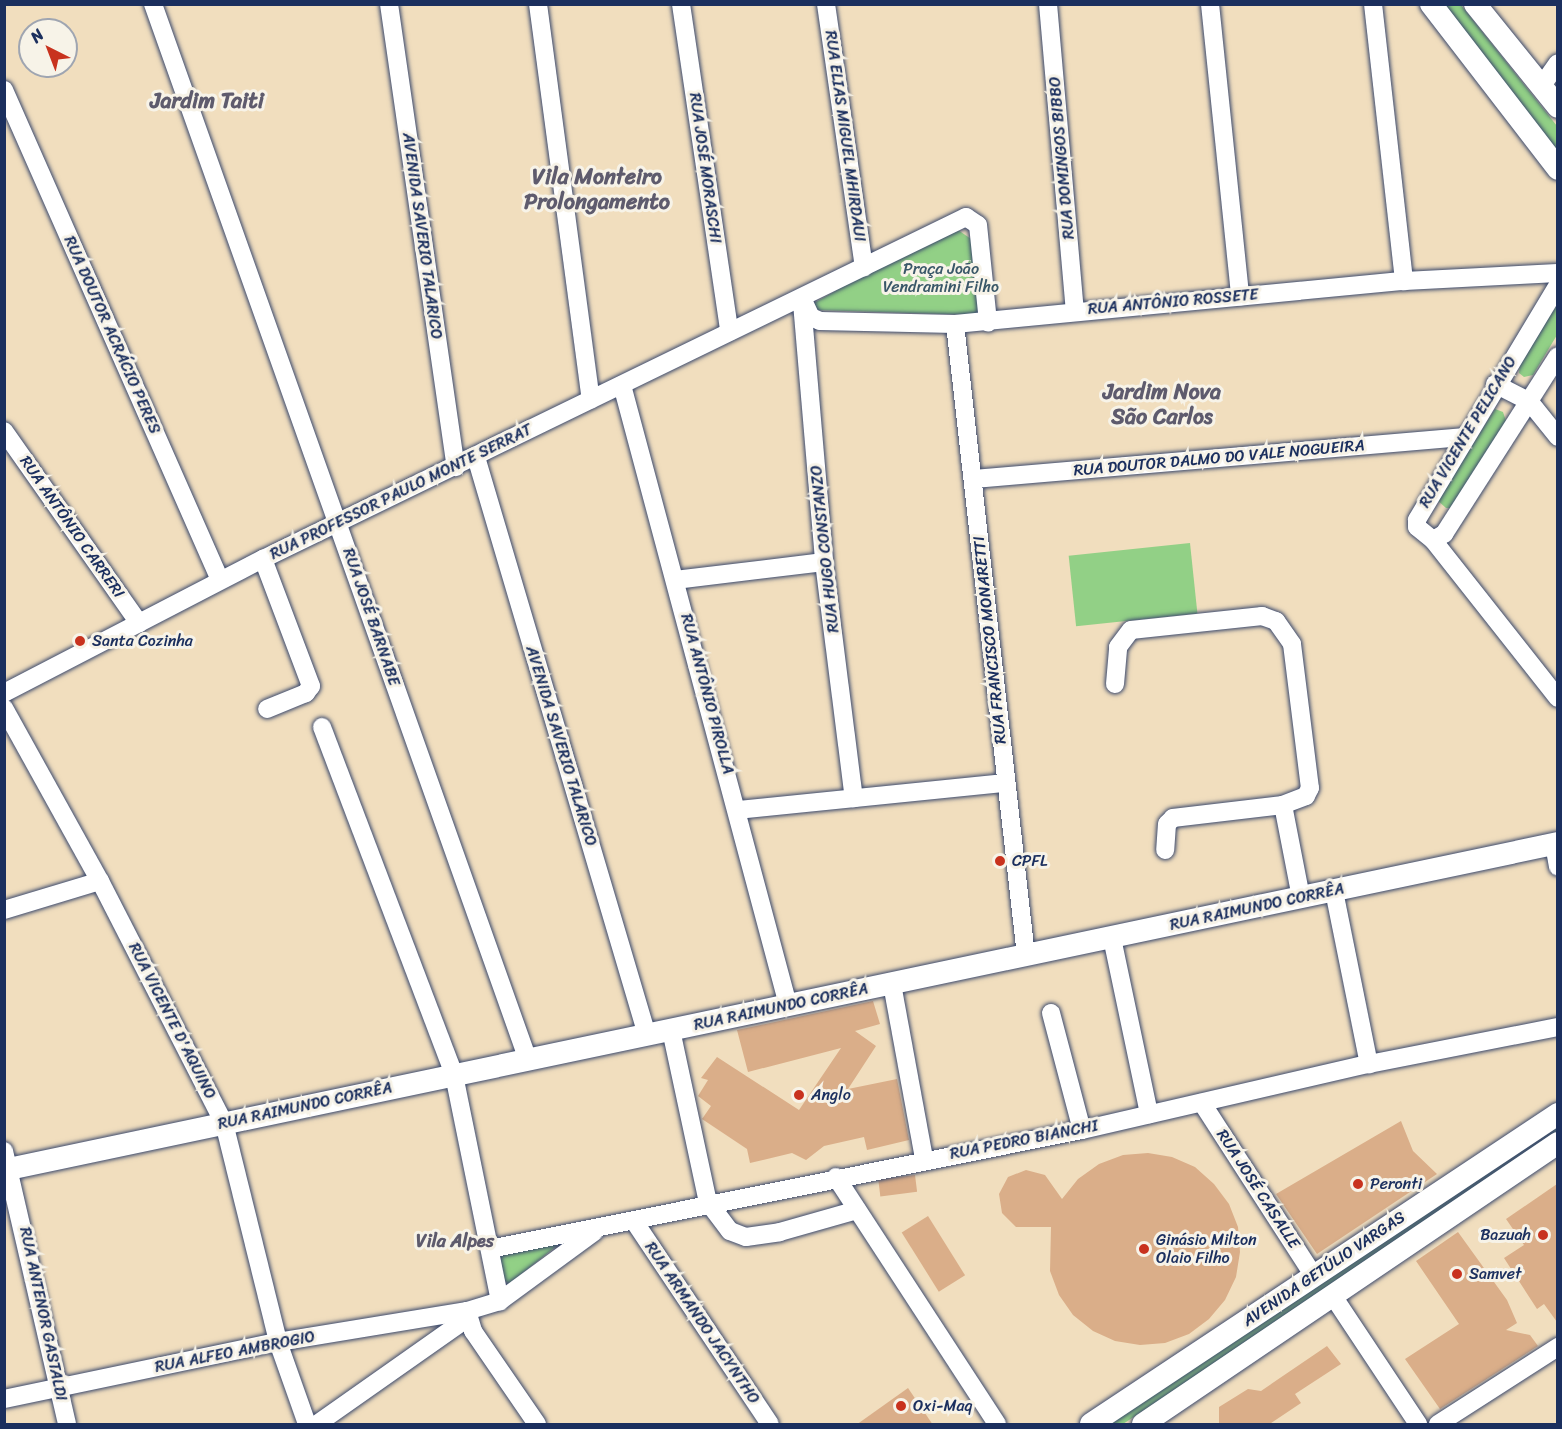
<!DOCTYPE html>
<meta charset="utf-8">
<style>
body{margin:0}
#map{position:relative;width:1562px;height:1429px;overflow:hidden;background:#f1debe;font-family:Sriracha,sans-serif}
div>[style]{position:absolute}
.green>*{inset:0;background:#92d086;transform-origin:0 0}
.building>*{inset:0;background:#daae89;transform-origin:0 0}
.roads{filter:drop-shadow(0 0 2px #3b496c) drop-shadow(0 0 2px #3b496c)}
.minor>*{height:18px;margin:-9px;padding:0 9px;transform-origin:9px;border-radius:9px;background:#fff}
.major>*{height:22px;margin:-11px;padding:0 11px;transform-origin:11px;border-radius:11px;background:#fff}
.dots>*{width:16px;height:16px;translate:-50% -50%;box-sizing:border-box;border:3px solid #f7f3e8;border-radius:50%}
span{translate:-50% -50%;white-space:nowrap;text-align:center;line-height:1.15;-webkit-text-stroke:6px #f7f3e8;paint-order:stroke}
.street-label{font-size:16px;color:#1b2f5e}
.park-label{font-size:16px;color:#395768}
.poi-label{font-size:16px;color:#1b2f5e}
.left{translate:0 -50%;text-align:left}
.right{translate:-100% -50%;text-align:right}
.neighbourhood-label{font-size:18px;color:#5e5b6d;font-weight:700}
.district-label{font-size:22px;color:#5e5b6d;font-weight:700}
.frame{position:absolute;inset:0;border:6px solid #1b2f5e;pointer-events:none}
.north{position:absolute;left:18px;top:18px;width:60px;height:60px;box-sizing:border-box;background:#f7f3e8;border:2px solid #9fa5b1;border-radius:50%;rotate:318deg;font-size:16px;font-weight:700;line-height:24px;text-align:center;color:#1b2f5e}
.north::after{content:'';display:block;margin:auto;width:21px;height:27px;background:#c8321e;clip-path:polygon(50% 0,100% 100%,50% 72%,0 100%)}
</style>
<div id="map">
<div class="green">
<i style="clip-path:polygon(1440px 5px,1461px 5px,1557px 126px,1557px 153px)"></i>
<i style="clip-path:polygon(958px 230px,974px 241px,981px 310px,973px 315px,815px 310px,814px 303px,853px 281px)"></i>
<i style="clip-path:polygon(1557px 305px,1557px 335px,1533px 375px,1524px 377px,1519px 373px,1520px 364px)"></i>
<i style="clip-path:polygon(1495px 409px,1503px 412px,1506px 421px,1453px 508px,1446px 508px,1437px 500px)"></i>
<i style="left:1190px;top:543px;width:71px;height:122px;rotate:84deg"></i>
<i style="clip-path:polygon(1557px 1126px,1557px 1138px,1123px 1424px,1108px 1424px)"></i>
<i style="clip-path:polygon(559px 1244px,509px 1284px,504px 1280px,500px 1255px)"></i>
</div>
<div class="building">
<i style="clip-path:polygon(873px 1001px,880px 1024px,855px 1031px,876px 1046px,848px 1089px,897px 1079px,909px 1140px,867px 1150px,864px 1137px,824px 1146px,806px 1160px,792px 1153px,750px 1163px,747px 1149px,702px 1119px,711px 1106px,698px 1096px,708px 1080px,701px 1078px,717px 1057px,799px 1110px,841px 1048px,748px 1072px,737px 1030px)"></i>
<i style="clip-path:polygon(1401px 1121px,1413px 1151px,1437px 1174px,1317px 1254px,1276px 1194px)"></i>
<i style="clip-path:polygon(1148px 1153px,1172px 1157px,1195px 1167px,1214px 1184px,1229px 1204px,1238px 1227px,1240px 1252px,1236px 1277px,1225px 1300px,1209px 1319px,1189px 1334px,1165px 1343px,1140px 1345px,1115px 1341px,1093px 1331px,1073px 1315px,1059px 1295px,1050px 1271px,1051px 1227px,1016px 1227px,1002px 1213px,999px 1194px,1008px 1177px,1026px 1170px,1045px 1175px,1062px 1199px,1078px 1179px,1099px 1164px,1123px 1155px)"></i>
<i style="left:915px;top:1175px;width:17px;height:37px;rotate:83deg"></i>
<i style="clip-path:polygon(1557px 1184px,1557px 1322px,1544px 1304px,1537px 1309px,1504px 1258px,1524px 1245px,1506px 1219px)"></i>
<i style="left:928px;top:1216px;width:70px;height:31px;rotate:58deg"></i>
<i style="clip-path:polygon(1458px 1232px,1507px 1300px,1517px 1323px,1506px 1330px,1530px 1335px,1538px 1346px,1440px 1409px,1405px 1359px,1459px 1324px,1416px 1261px)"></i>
<i style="clip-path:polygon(1327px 1346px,1341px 1364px,1295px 1394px,1301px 1403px,1268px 1425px,1219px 1425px,1219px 1407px,1248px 1389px,1261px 1391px)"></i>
<i style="clip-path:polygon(908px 1388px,933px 1425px,856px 1425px)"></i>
</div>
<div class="roads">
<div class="minor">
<i style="left:153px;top:4px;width:1121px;rotate:70.45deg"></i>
<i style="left:389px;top:4px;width:468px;rotate:81.8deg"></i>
<i style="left:538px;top:4px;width:399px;rotate:82.4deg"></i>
<i style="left:681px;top:4px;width:331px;rotate:81.6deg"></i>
<i style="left:826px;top:4px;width:266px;rotate:81.8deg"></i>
<i style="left:1048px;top:4px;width:309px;rotate:85deg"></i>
<i style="left:1210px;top:4px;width:294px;rotate:84.1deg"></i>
<i style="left:1373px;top:4px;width:279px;rotate:83.6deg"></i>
<i style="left:1541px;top:87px;width:29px;rotate:-55deg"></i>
<i style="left:4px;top:90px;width:535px;rotate:66.21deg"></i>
<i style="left:1558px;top:285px;width:274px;rotate:121deg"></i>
<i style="left:1417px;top:520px;width:7px;rotate:90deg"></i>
<i style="left:1417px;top:527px;width:21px;rotate:39deg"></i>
<i style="left:1433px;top:540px;width:201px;rotate:51.7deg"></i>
<i style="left:802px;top:298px;width:21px;rotate:65deg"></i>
<i style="left:811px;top:317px;width:10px;rotate:24deg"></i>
<i style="left:820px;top:321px;width:135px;rotate:1.3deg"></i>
<i style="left:955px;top:324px;width:451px;rotate:-5.5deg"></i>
<i style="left:1404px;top:281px;width:154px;rotate:-3deg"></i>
<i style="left:802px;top:303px;width:260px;rotate:85.1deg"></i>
<i style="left:824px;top:562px;width:238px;rotate:82.8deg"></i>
<i style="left:955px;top:324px;width:636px;rotate:83.59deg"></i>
<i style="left:1495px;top:384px;width:38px;rotate:27deg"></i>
<i style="left:1529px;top:401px;width:46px;rotate:51.1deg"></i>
<i style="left:622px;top:385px;width:642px;rotate:75.01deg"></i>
<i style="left:4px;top:431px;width:235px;rotate:54.9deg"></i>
<i style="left:476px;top:457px;width:603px;rotate:73.52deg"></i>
<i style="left:974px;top:479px;width:493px;rotate:-4.9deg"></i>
<i style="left:1433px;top:540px;width:13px;rotate:-29deg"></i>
<i style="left:1444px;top:534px;width:211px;rotate:-57.4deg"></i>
<i style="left:263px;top:559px;width:136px;rotate:69.3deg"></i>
<i style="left:311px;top:686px;width:9px;rotate:126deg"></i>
<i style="left:306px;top:693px;width:42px;rotate:157.7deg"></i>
<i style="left:675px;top:580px;width:150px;rotate:-6.9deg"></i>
<i style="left:1115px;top:684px;width:37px;rotate:-85deg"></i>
<i style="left:1118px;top:647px;width:21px;rotate:-53deg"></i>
<i style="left:1131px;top:630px;width:132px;rotate:-6.1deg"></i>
<i style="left:1262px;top:616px;width:15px;rotate:20deg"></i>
<i style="left:1276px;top:621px;width:28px;rotate:55deg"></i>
<i style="left:1292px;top:644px;width:145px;rotate:82.9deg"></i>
<i style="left:1310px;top:788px;width:9px;rotate:117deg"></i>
<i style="left:1306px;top:796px;width:25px;rotate:159deg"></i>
<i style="left:1283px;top:805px;width:111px;rotate:173.3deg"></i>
<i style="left:1173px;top:818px;width:8px;rotate:135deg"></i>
<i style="left:1167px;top:824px;width:26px;rotate:94deg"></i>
<i style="left:4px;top:693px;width:292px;rotate:-27.4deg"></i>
<i style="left:263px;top:559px;width:782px;rotate:-25.94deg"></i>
<i style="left:966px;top:217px;width:14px;rotate:34deg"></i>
<i style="left:978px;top:225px;width:98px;rotate:84.1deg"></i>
<i style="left:4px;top:708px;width:198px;rotate:61deg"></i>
<i style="left:100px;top:881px;width:272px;rotate:62.9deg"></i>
<i style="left:224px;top:1123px;width:226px;rotate:76.1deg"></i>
<i style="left:278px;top:1342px;width:87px;rotate:70.5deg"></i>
<i style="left:322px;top:727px;width:372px;rotate:69.2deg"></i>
<i style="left:454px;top:1075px;width:231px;rotate:78.5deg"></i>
<i style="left:1283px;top:805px;width:95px;rotate:79deg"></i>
<i style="left:738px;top:810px;width:267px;rotate:-5.8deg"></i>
<i style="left:1554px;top:844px;width:23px;rotate:80deg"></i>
<i style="left:1334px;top:891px;width:177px;rotate:78.6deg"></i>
<i style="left:4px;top:910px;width:100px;rotate:-16.8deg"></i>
<i style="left:1112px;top:938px;width:180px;rotate:78.1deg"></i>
<i style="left:892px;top:984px;width:178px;rotate:79.6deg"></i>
<i style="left:1051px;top:1013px;width:121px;rotate:75.2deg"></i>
<i style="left:671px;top:1030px;width:176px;rotate:77.9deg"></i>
<i style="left:708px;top:1202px;width:36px;rotate:53deg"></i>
<i style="left:730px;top:1231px;width:17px;rotate:21deg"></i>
<i style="left:746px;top:1237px;width:34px;rotate:-8deg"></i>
<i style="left:780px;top:1232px;width:80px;rotate:-15.9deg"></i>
<i style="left:1202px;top:1103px;width:206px;rotate:57.1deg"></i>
<i style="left:4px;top:1151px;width:280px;rotate:77deg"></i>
<i style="left:836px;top:1177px;width:295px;rotate:56.9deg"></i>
<i style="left:634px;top:1221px;width:244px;rotate:56.2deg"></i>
<i style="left:490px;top:1249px;width:604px;rotate:-11.37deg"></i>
<i style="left:1082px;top:1130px;width:294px;rotate:-13deg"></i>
<i style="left:1369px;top:1064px;width:193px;rotate:-11.1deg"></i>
<i style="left:1333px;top:1296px;width:154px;rotate:56.4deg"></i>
<i style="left:4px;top:1399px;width:280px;rotate:-11.8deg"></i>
<i style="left:278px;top:1342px;width:192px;rotate:-9.3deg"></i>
<i style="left:467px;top:1311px;width:21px;rotate:73deg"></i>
<i style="left:473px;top:1331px;width:113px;rotate:55.5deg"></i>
<i style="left:317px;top:1424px;width:177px;rotate:-35.1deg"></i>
<i style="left:462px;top:1322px;width:12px;rotate:-66deg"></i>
<i style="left:467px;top:1311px;width:34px;rotate:-17deg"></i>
<i style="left:500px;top:1301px;width:117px;rotate:-36.3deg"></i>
<i style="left:1438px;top:1424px;width:143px;rotate:-32.7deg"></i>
</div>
<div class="major">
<i style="left:1431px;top:4px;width:208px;rotate:52.4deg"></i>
<i style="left:1475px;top:4px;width:132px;rotate:51.1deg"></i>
<i style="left:4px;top:1170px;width:1588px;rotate:-11.88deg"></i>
<i style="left:1091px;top:1424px;width:561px;rotate:-33.58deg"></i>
<i style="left:1143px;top:1424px;width:501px;rotate:-34.1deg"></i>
</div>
</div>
<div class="dots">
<i style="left:80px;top:641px;background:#c8321e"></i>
<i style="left:1000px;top:861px;background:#c8321e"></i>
<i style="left:799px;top:1095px;background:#c8321e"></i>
<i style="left:1358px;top:1184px;background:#c8321e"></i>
<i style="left:1543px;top:1235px;background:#c8321e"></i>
<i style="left:1144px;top:1249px;background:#c8321e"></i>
<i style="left:1457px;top:1274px;background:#c8321e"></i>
<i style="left:901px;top:1406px;background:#c8321e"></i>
</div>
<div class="street-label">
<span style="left:845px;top:136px;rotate:82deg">RUA ELIAS MIGUEL MHIRDAUI</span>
<span style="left:1062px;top:158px;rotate:-95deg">RUA DOMINGOS BIBBO</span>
<span style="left:705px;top:168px;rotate:82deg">RUA JOSÉ MORASCHI</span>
<span style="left:422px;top:236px;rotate:82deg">AVENIDA SAVERIO TALARICO</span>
<span style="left:1173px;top:302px;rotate:-5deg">RUA ANTÔNIO ROSSETE</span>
<span style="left:112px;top:335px;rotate:66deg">RUA DOUTOR ACRÁCIO PERES</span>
<span style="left:1468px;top:432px;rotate:-59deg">RUA VICENTE PELICANO</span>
<span style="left:1219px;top:458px;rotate:-5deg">RUA DOUTOR DALMO DO VALE NOGUEIRA</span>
<span style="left:401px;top:492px;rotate:-26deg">RUA PROFESSOR PAULO MONTE SERRAT</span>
<span style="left:72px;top:527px;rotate:55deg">RUA ANTÔNIO CARRERI</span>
<span style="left:825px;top:549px;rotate:-96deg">RUA HUGO CONSTANZO</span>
<span style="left:371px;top:617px;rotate:71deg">RUA JOSÉ BARNABE</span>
<span style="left:990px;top:640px;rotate:-96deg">RUA FRANCISCO MONARETTI</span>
<span style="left:707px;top:694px;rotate:75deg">RUA ANTÔNIO PIROLLA</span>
<span style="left:561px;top:746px;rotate:73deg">AVENIDA SAVERIO TALARICO</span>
<span style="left:1257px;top:907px;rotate:-12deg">RUA RAIMUNDO CORRÊA</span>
<span style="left:781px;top:1007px;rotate:-12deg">RUA RAIMUNDO CORRÊA</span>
<span style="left:172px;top:1021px;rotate:63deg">RUA VICENTE D'AQUINO</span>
<span style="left:305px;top:1106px;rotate:-12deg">RUA RAIMUNDO CORRÊA</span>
<span style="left:1024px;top:1140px;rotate:-11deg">RUA PEDRO BIANCHI</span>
<span style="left:1258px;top:1189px;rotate:57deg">RUA JOSÉ CASALLE</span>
<span style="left:1324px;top:1269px;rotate:-34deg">AVENIDA GETÚLIO VARGAS</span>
<span style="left:43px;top:1314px;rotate:78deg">RUA ANTENOR GASTALDI</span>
<span style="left:702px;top:1323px;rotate:56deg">RUA ARMANDO JACYNTHO</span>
<span style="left:235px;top:1352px;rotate:-11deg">RUA ALFEO AMBROGIO</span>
</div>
<div class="park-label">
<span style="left:941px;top:278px">Praça João<br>Vendramini Filho</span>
</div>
<div class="poi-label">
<span class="left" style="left:92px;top:641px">Santa Cozinha</span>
<span class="left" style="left:1012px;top:861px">CPFL</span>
<span class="left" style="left:811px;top:1095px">Anglo</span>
<span class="left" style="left:1370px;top:1184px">Peronti</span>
<span class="right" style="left:1531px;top:1235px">Bazuah</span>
<span class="left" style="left:1156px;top:1249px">Ginásio Milton<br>Olaio Filho</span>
<span class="left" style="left:1469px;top:1274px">Samvet</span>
<span class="left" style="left:913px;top:1406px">Oxi-Maq</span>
</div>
<div class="neighbourhood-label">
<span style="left:455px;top:1241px">Vila Alpes</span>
</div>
<div class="district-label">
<span style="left:207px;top:101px">Jardim Taiti</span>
<span style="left:597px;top:189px">Vila Monteiro<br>Prolongamento</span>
<span style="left:1162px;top:404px">Jardim Nova<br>São Carlos</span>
</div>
<div class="frame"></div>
<div class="north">N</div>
</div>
